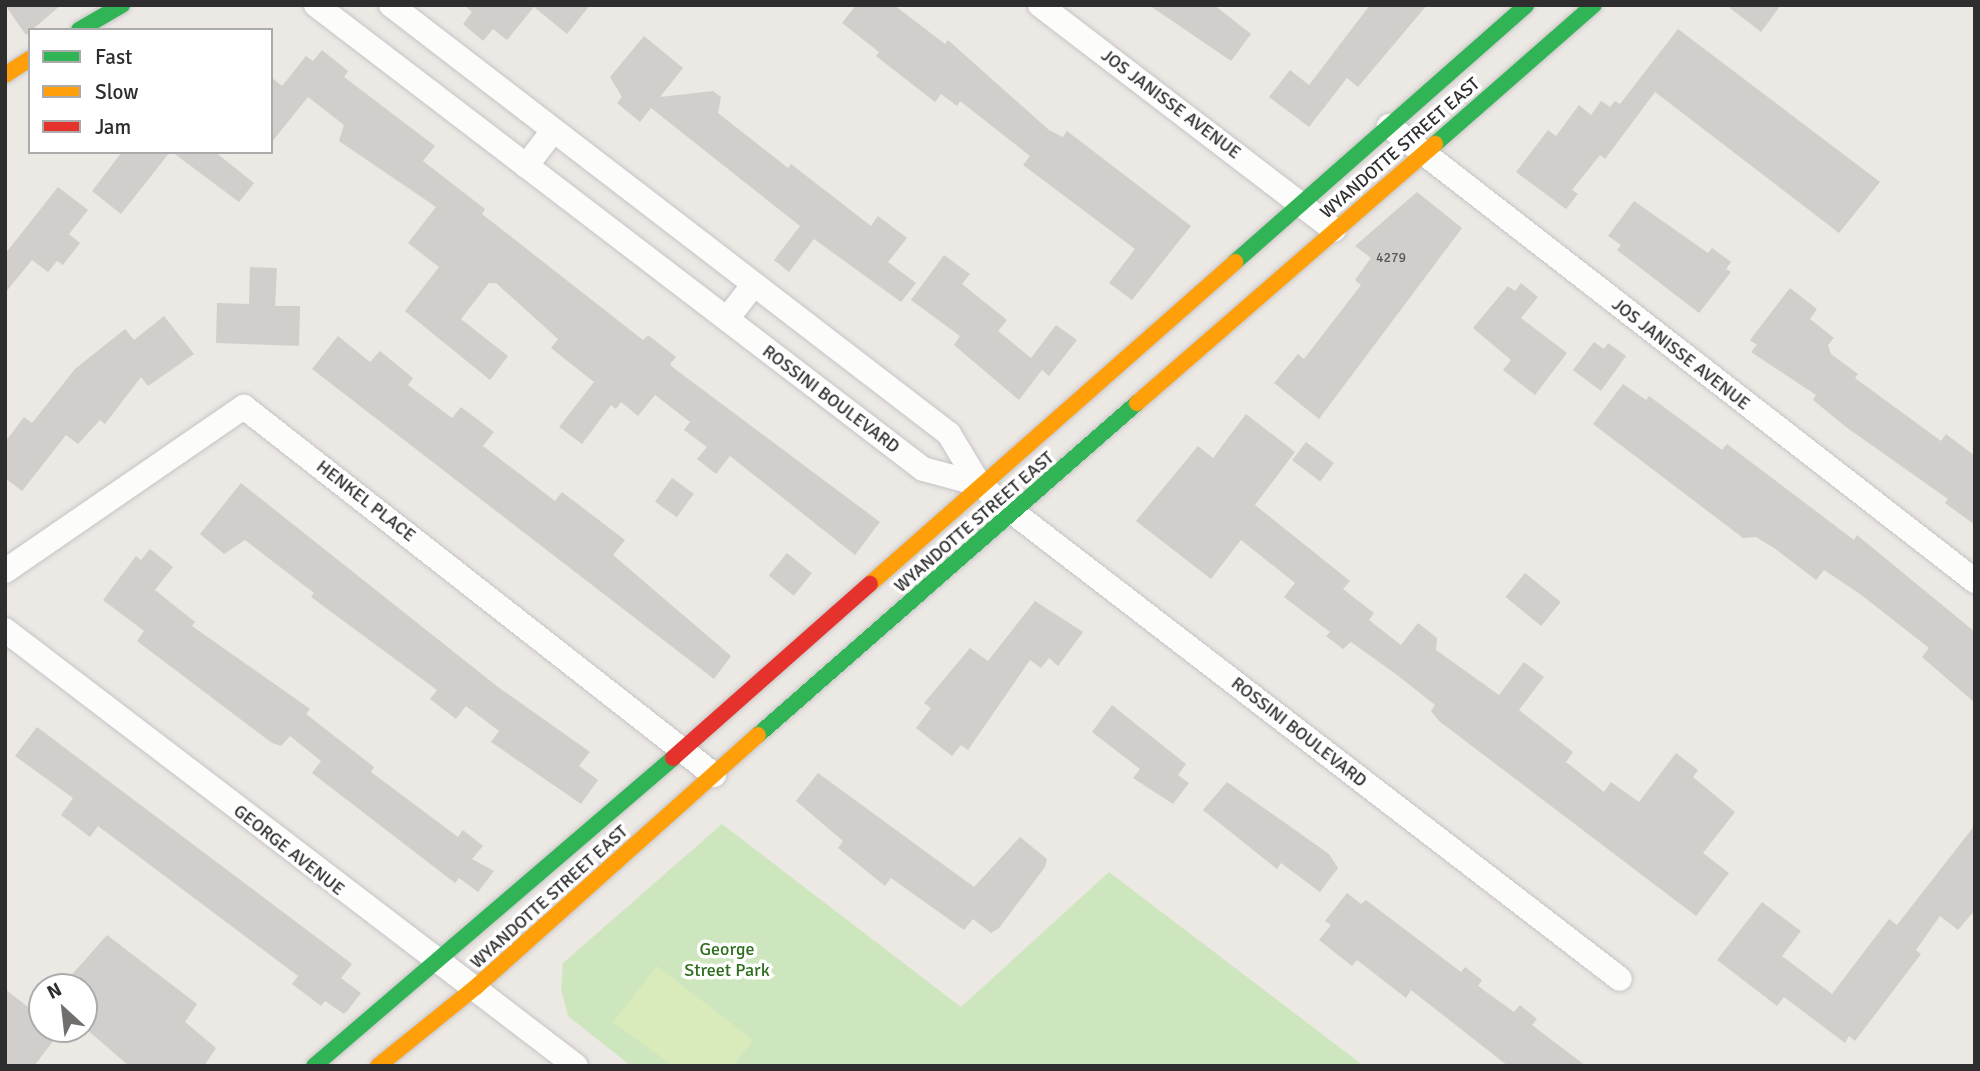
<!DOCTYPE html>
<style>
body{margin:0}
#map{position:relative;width:1980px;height:1071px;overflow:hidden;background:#ece8e4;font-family:Signika,sans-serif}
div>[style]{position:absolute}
.green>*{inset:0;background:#cee6be}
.pitch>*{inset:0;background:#d9eabb}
.building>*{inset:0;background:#d1cecb;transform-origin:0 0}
.roads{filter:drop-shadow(0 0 2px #c5c4c5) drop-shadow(0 0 2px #c5c4c5)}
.street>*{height:24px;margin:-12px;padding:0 12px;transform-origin:12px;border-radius:12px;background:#fcfcfb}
.fast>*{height:16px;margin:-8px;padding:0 8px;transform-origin:8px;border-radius:8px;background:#30b455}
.slow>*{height:16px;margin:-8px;padding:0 8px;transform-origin:8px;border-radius:8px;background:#ff9f0a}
.jam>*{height:16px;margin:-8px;padding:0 8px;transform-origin:8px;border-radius:8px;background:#e5322d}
span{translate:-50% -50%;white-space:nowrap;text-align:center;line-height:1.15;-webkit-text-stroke:7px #fff;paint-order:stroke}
.number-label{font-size:14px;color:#585857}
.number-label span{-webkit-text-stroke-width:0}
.street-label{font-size:18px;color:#2e2e2e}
.park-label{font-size:18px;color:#2c6e1b}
.frame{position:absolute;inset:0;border:7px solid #2e2e2e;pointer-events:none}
.legend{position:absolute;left:28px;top:28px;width:245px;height:126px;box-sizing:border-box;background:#fff;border:2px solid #ababab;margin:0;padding:9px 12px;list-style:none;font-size:21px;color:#2e2e2e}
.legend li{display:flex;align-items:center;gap:14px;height:35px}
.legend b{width:35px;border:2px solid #ababab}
.north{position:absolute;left:28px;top:973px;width:70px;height:70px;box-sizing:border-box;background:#fff;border:2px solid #ababab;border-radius:50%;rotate:333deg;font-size:19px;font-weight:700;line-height:28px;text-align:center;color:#2e2e2e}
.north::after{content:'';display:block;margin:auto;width:24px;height:32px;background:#706f6e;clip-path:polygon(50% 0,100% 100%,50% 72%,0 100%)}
</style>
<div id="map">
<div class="green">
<i style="clip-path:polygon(722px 824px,961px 1007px,1109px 872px,1364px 1066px,631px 1066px,568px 1016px,561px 989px,563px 963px)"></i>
</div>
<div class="pitch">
<i style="clip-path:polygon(657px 966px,753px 1040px,733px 1066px,673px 1066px,613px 1022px)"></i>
</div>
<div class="building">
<i style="clip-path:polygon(5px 5px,61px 5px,26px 35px)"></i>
<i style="clip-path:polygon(464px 5px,590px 5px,567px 34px,534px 7px,507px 40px,493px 29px,483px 41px,463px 24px,472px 12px)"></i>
<i style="clip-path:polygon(856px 5px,894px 5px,945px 44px,948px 40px,1049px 130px,1063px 137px,1067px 131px,1191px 226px,1132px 300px,1109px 283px,1135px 249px,1023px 165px,1030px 156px,960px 101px,957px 106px,941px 94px,935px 102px,876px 56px,879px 52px,842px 23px)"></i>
<i style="clip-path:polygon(1149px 5px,1214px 5px,1251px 34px,1231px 61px)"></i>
<i style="clip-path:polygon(1370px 5px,1427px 5px,1358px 87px,1347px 78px,1309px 127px,1269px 97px,1290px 70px,1309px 85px)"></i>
<i style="clip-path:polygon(1726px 5px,1781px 5px,1761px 32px)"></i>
<i style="clip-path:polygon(1678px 29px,1880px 182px,1839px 233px,1655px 92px,1605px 159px,1600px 155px,1572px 190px,1578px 194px,1566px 209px,1516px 172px,1548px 130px,1556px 136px,1579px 105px,1591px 115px,1601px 101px,1610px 107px,1615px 101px,1620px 104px)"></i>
<i style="clip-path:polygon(644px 36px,683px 68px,660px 97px,713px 91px,721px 97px,718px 113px,788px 168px,791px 164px,871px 226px,878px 216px,907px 238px,888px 262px,916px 283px,901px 302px,814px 239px,789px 272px,774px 260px,800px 226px,651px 108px,640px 122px,617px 103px,622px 97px,610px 77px)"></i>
<i style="clip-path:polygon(322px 50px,348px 71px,344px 77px,435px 146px,423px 161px,485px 209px,482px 214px,643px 340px,648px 335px,676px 357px,670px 364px,675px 369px,880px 522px,855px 555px,730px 456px,716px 474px,697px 459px,707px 447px,684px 430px,690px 422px,655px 395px,638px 416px,621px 402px,616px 409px,611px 405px,582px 444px,559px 427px,594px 382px,551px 348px,558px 339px,496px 283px,489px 283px,461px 319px,508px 356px,490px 380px,405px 311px,439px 267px,408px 243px,436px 207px,339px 141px,344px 125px,308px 97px,271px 143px,271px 77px,282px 86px,306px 56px,313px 61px)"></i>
<i style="clip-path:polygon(122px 152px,170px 152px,121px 214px,92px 191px)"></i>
<i style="clip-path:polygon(172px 152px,215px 152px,254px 183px,239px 202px)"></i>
<i style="clip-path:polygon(58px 187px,88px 210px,69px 234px,80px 243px,63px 265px,57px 261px,48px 272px,32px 260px,5px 293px,5px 254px)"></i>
<i style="clip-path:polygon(1417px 192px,1462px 228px,1319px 419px,1274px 383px,1298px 354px,1304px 359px,1361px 285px,1355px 280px,1371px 258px,1355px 246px)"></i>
<i style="clip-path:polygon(1634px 201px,1708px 253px,1712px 248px,1731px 262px,1726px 269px,1731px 272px,1699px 313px,1617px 250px,1621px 245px,1608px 236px)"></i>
<i style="clip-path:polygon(944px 255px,970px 274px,962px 284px,1007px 320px,998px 331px,1031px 358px,1056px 325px,1077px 340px,1049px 376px,1042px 370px,1019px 400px,954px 345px,960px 336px,911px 300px)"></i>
<i style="clip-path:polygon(250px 267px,277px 268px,275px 306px,300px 306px,299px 346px,216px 343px,217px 303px,249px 304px)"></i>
<i style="clip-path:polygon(1521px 283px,1538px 297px,1521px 318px,1567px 353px,1535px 395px,1503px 370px,1511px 360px,1473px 328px,1508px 286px,1515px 291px)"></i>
<i style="clip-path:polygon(1790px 288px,1817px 309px,1810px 319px,1834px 338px,1828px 345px,1831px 354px,1858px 374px,1855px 378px,1941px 441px,1946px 434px,1975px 456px,1975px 525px,1945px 503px,1948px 499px,1846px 427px,1813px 400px,1816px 395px,1751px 352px,1757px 345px,1750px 340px)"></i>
<i style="clip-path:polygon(164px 316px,194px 354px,148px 386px,141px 377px,105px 424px,100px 420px,78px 444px,66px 435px,22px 491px,5px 478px,5px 442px,24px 417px,32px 423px,75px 369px,125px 329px,134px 340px)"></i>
<i style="clip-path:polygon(338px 336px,370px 362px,380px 351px,413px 378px,408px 385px,452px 418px,461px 407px,494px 432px,483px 446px,555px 501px,562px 492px,625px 540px,613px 555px,731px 656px,714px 679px,312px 369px)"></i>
<i style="clip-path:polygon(1594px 342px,1604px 349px,1608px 343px,1626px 356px,1601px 391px,1573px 370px)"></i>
<i style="clip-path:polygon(1623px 384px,1646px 400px,1649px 396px,1722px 450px,1727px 444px,1854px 540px,1857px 535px,1975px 632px,1975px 703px,1922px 657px,1929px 648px,1860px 594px,1824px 570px,1816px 580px,1774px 548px,1756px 537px,1743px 538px,1593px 424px)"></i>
<i style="clip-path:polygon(1246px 414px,1295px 452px,1255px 505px,1350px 581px,1343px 589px,1374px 613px,1369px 620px,1401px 645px,1418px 623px,1437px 638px,1436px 650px,1499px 695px,1524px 662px,1544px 677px,1519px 710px,1573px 752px,1566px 762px,1604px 792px,1611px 782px,1639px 802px,1676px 753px,1698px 770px,1693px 777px,1735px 812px,1703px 853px,1729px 873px,1696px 916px,1439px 721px,1431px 711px,1435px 705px,1397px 675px,1351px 642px,1343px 649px,1326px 636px,1330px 632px,1284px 597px,1295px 583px,1241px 540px,1211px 579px,1136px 521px,1198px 446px,1213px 458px)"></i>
<i style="left:1306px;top:442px;width:35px;height:23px;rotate:37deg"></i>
<i style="left:672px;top:478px;width:27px;height:29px;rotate:36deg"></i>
<i style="clip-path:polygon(241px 483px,498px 687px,590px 752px,579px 766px,598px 780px,581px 804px,491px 742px,499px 731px,466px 706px,456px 719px,430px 699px,437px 690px,311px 597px,314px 593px,245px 540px,224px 554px,200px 534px)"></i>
<i style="clip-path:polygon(150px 549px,173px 567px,155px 590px,195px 622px,192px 626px,310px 709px,306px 714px,374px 767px,371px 772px,458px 837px,463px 830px,483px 846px,472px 859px,494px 871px,478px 892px,459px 878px,455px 883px,312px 773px,321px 761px,290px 736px,281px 746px,272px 743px,137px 641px,144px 631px,103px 600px,136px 556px,141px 560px)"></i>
<i style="left:787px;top:553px;width:32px;height:29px;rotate:39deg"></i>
<i style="left:1525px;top:573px;width:46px;height:31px;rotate:39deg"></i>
<i style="clip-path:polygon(1035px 601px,1083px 632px,1058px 666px,1049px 658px,1041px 668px,1030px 660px,968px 750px,961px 745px,952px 756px,916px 728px,931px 708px,924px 703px,970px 648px,988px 661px)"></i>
<i style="clip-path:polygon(1112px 705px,1186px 764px,1178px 775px,1189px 783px,1173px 804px,1133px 778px,1140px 769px,1092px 732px)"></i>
<i style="clip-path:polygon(37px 727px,352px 964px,341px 978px,361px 993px,348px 1010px,344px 1014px,325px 1001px,321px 1006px,292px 984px,298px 976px,98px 826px,90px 837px,61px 815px,73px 798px,15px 756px)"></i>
<i style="clip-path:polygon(818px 773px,974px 887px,1020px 837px,1047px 859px,1045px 867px,999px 928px,991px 933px,973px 919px,964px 930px,891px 878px,885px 886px,838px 848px,843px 841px,796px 801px)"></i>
<i style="clip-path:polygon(1227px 782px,1329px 854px,1338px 868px,1320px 892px,1281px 863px,1277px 869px,1203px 810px)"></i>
<i style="clip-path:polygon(1975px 825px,1975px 910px,1958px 930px,1940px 916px,1916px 950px,1921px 954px,1855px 1041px,1849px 1036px,1845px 1043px,1784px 997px,1777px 1006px,1717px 960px,1762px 902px,1801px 931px,1782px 956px,1832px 994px,1889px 919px,1897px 925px)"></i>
<i style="clip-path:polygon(1347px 893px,1361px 904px,1366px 900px,1461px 972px,1465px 967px,1482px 980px,1478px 986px,1514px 1012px,1520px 1005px,1537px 1019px,1532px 1025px,1586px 1066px,1508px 1066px,1411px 990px,1406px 998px,1357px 960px,1352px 966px,1319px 940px,1331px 925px,1325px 921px)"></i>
<i style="clip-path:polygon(107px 935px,197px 1004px,185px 1022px,216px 1048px,204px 1066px,129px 1066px,84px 1027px,84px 987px,61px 987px)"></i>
<i style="clip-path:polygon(5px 989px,42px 1018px,42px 1029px,60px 1032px,34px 1066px,5px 1066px)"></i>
</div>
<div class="roads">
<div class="street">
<i style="left:316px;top:5px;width:764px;rotate:37.39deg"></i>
<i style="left:923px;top:469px;width:58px;rotate:15deg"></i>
<i style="left:391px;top:5px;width:704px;rotate:37.55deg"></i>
<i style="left:949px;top:434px;width:58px;rotate:59deg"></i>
<i style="left:979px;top:484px;width:45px;rotate:39.6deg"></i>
<i style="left:1014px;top:513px;width:764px;rotate:37.56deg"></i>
<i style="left:1040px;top:5px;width:370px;rotate:37.4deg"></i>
<i style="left:1389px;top:126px;width:742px;rotate:37.83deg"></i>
<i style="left:526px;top:166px;width:44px;rotate:-52.4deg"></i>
<i style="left:727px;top:319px;width:44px;rotate:-52.4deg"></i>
<i style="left:5px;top:571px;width:290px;rotate:-34.5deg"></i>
<i style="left:244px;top:407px;width:597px;rotate:38.06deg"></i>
<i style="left:5px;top:630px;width:718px;rotate:37.36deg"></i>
</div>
<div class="fast">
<i style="left:79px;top:30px;width:50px;rotate:-30.2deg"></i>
<i style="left:1435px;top:144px;width:211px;rotate:-41.2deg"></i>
<i style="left:1235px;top:262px;width:388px;rotate:-41.4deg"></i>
<i style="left:758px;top:735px;width:504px;rotate:-41.22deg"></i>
<i style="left:314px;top:1066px;width:473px;rotate:-40.6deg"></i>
</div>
<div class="slow">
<i style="left:5px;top:75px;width:30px;rotate:-33deg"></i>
<i style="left:1137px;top:403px;width:395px;rotate:-41deg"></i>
<i style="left:870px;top:584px;width:487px;rotate:-41.4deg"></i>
<i style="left:378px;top:1066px;width:126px;rotate:-38.9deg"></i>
<i style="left:476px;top:987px;width:378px;rotate:-41.8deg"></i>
</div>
<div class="jam">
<i style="left:673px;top:758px;width:263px;rotate:-41.5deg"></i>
</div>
</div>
<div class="number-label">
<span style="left:1391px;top:258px">4279</span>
</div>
<div class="street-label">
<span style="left:1171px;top:104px;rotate:37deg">JOS JANISSE AVENUE</span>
<span style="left:1400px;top:148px;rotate:-41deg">WYANDOTTE STREET EAST</span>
<span style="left:1681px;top:354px;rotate:38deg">JOS JANISSE AVENUE</span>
<span style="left:831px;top:399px;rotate:37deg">ROSSINI BOULEVARD</span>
<span style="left:366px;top:501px;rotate:38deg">HENKEL PLACE</span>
<span style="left:974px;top:522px;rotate:-41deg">WYANDOTTE STREET EAST</span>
<span style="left:1299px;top:732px;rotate:38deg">ROSSINI BOULEVARD</span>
<span style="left:289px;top:850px;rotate:38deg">GEORGE AVENUE</span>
<span style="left:549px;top:897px;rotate:-42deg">WYANDOTTE STREET EAST</span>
</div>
<div class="park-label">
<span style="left:727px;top:960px">George<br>Street Park</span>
</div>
<div class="frame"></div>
<ul class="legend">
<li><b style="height:9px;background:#30b455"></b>Fast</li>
<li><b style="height:9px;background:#ff9f0a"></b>Slow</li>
<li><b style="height:9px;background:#e5322d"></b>Jam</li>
</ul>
<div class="north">N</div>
</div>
